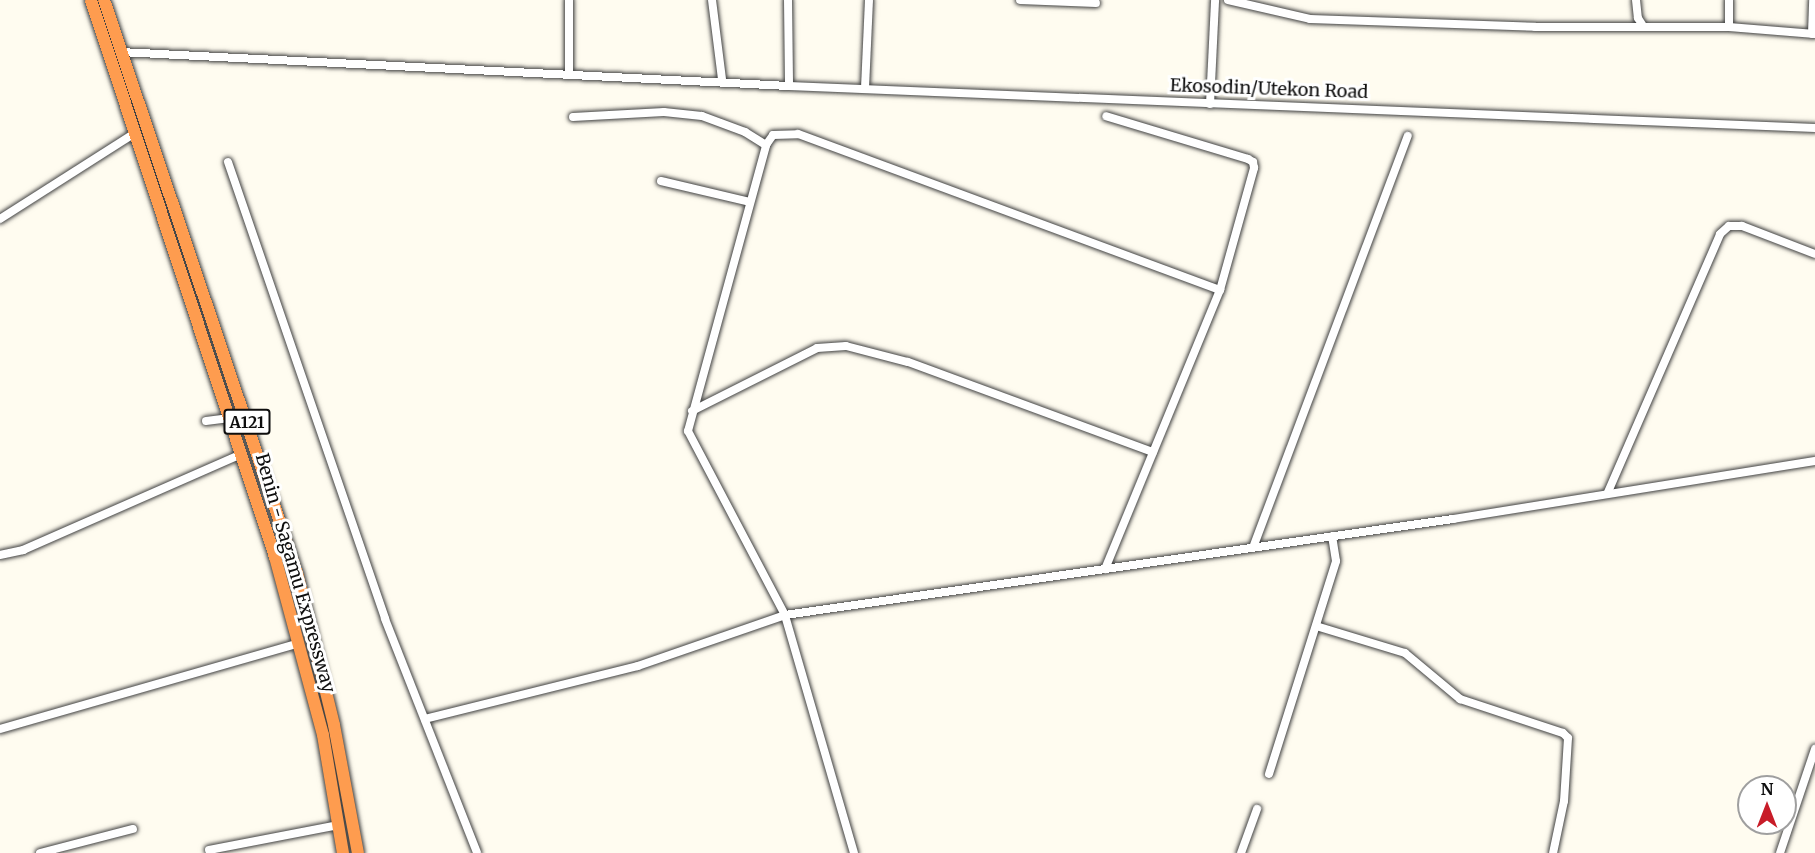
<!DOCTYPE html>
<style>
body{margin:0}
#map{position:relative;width:1815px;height:853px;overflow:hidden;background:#fffcf0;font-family:Merriweather,serif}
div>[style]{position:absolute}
.roads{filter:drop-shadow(0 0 2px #414141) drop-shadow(0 0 2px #414141)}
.minor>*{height:8px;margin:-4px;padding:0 4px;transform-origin:4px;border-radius:4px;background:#fff}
.highway>*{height:12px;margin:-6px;padding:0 6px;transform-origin:6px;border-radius:6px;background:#fe9c4f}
span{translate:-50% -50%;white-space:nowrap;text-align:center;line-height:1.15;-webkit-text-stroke:6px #fff;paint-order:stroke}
.shield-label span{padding:2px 4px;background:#fff;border:2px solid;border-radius:4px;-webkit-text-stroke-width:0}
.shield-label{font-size:16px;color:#0e0e0e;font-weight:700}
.street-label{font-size:18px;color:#0e0e0e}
.north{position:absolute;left:1737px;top:775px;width:60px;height:60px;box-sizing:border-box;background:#fff;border:2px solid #9f9f9f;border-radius:50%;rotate:0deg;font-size:16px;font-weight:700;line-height:24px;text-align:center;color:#0e0e0e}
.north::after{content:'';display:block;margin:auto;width:21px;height:27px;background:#c81c28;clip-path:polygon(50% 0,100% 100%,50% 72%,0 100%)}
</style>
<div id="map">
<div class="roads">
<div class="minor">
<i style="left:569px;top:0;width:72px;rotate:90deg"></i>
<i style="left:712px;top:0;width:80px;rotate:82.8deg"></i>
<i style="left:788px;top:0;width:86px;rotate:89.3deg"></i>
<i style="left:1020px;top:0;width:76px;rotate:2.3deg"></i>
<i style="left:1228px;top:0;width:84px;rotate:13deg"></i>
<i style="left:1310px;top:19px;width:225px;rotate:2deg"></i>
<i style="left:1535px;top:27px;width:194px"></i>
<i style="left:1729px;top:27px;width:86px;rotate:4.7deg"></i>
<i style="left:1636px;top:0;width:18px;rotate:84deg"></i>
<i style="left:1638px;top:18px;width:9px;rotate:58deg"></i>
<i style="left:1729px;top:27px;width:27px;rotate:-90deg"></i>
<i style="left:1812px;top:34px;width:34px;rotate:-88deg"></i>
<i style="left:120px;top:52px;width:670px;rotate:2.91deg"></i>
<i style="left:789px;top:86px;width:1027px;rotate:2.34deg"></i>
<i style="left:865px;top:88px;width:88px;rotate:-87.4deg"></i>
<i style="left:1210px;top:104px;width:104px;rotate:-87.2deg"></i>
<i style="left:573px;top:117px;width:91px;rotate:-3.1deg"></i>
<i style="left:664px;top:112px;width:38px;rotate:6deg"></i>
<i style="left:702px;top:116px;width:46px;rotate:20.4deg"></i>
<i style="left:745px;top:132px;width:25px;rotate:32deg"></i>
<i style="left:228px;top:162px;width:483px;rotate:71deg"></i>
<i style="left:385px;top:619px;width:251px;rotate:68.5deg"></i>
<i style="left:661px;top:181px;width:91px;rotate:13.3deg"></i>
<i style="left:0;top:219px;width:160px;rotate:-32.5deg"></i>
<i style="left:692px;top:411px;width:140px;rotate:-26.7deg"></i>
<i style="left:817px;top:348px;width:29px;rotate:-4deg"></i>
<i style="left:846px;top:346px;width:64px;rotate:14.5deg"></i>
<i style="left:908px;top:362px;width:261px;rotate:20.2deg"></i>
<i style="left:206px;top:421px;width:24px;rotate:-7deg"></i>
<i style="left:1608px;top:492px;width:281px;rotate:-66.5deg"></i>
<i style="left:1720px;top:234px;width:12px;rotate:-42deg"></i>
<i style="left:1729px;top:226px;width:13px"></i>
<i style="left:1742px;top:226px;width:78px;rotate:21deg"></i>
<i style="left:1254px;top:545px;width:437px;rotate:-69.4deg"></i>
<i style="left:0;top:555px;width:24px;rotate:-12deg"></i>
<i style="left:23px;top:550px;width:239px;rotate:-23.7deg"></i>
<i style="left:1105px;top:569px;width:302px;rotate:-67.6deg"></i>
<i style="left:1220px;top:290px;width:127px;rotate:-74.4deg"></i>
<i style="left:1254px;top:168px;width:6px;rotate:-99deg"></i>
<i style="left:1253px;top:162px;width:6px;rotate:-149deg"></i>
<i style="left:1248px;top:159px;width:148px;rotate:-163.2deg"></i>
<i style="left:1316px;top:626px;width:93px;rotate:16.9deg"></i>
<i style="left:1405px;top:653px;width:72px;rotate:39.9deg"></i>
<i style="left:1460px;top:699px;width:108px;rotate:18.3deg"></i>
<i style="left:1563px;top:733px;width:7px;rotate:45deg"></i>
<i style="left:1568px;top:738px;width:63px;rotate:93.6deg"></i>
<i style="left:1564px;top:801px;width:53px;rotate:101.9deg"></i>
<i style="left:425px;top:719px;width:219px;rotate:-14deg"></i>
<i style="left:638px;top:666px;width:156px;rotate:-19.1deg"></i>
<i style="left:785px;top:615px;width:675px;rotate:-8.18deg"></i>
<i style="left:1453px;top:519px;width:367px;rotate:-9.1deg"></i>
<i style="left:0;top:729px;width:311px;rotate:-16deg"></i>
<i style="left:1269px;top:774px;width:223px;rotate:-72.5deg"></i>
<i style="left:1336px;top:561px;width:25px;rotate:-99deg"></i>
<i style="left:209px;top:850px;width:132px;rotate:-10.9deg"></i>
<i style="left:40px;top:853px;width:96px;rotate:-14.5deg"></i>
<i style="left:854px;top:853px;width:248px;rotate:-106.2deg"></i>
<i style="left:785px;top:615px;width:208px;rotate:-117.8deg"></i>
<i style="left:688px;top:431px;width:296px;rotate:-74.7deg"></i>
<i style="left:766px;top:145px;width:12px;rotate:-55deg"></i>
<i style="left:773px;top:135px;width:25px;rotate:-2deg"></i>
<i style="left:798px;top:134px;width:450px;rotate:20.3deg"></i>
<i style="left:1241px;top:853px;width:47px;rotate:-70deg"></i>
<i style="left:1780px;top:853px;width:110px;rotate:-71.4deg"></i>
</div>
<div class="highway">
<i style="left:91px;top:0;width:587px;rotate:71.72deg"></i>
<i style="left:275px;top:557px;width:184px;rotate:74.9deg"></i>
<i style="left:323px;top:735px;width:120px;rotate:80.4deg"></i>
<i style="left:104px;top:0;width:605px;rotate:71.39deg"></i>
<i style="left:297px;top:573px;width:156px;rotate:76.3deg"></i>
<i style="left:334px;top:725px;width:130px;rotate:79.4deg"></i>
</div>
</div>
<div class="shield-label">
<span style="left:247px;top:422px">A121</span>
</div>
<div class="street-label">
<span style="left:1269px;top:89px;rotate:2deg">Ekosodin/Utekon Road</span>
<span style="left:295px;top:573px;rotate:74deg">Benin - Sagamu Expressway</span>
</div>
<div class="north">N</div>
</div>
